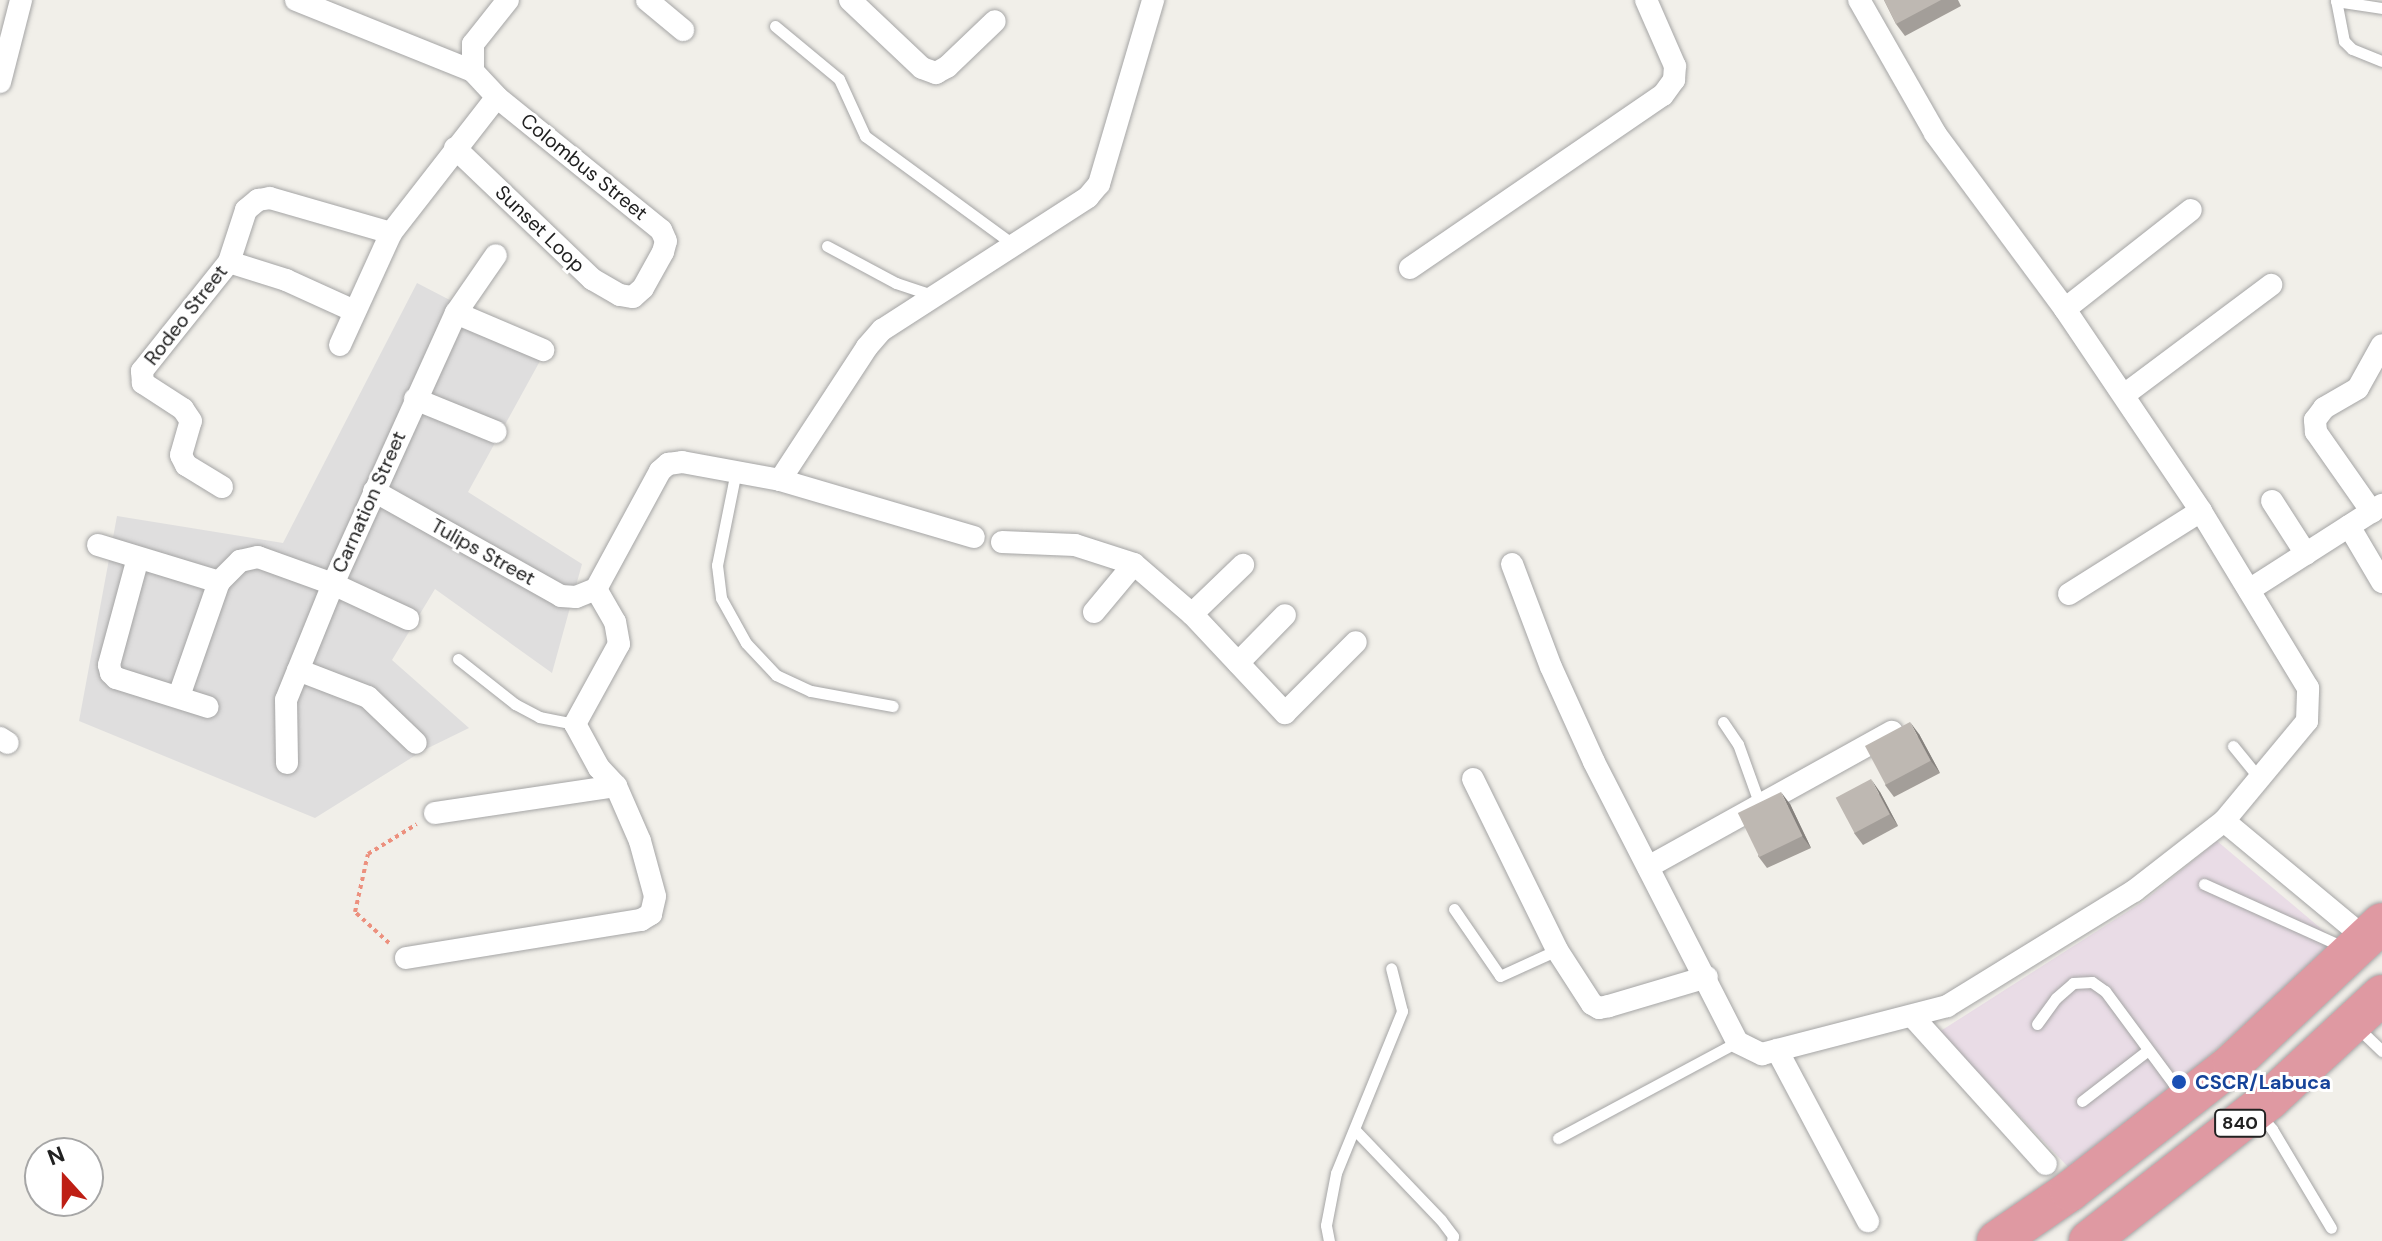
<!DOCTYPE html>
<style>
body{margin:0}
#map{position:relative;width:2382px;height:1241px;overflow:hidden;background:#f1efe9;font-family:"DM Sans",sans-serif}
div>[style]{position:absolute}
.residential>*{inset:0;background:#dfdede}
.industrial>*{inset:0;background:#e9dce6}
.path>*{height:4px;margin-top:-2px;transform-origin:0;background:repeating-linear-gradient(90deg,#ec907e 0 4px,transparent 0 8px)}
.roads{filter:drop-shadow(0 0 2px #a5a5a5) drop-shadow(0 0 2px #a5a5a5)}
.lane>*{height:11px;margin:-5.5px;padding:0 5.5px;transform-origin:5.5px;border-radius:5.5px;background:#fff}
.street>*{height:22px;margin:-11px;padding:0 11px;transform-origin:11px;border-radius:11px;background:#fff}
.highway>*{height:40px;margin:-20px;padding:0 20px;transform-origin:20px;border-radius:20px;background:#df99a2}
.wall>*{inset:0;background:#a39e99}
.shaded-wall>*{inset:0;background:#85817d}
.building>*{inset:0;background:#beb8b2;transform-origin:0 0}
.dots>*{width:22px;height:22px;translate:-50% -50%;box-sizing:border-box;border:4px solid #fff;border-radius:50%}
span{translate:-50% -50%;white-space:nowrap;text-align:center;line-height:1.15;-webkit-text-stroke:6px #fff;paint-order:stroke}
.shield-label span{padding:2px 6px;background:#fff;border:2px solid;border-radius:6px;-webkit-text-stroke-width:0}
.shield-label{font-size:18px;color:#212121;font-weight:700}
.street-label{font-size:20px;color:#212121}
.transit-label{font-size:20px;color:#164399;font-weight:700}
.left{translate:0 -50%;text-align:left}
.north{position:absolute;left:24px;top:1137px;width:80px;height:80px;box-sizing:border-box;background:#fff;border:2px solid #a6a6a6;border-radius:50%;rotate:339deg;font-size:22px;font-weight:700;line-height:32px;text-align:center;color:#212121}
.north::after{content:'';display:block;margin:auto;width:28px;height:36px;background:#be1f15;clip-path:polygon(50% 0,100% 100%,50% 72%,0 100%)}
</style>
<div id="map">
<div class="residential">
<i style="clip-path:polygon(417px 283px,546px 350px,468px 492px,582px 564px,552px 673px,435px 589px,392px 660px,469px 728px,424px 750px,315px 818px,79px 721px,117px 516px,283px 543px)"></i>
</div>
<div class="industrial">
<i style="clip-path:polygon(2217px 841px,2337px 942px,2193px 1070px,2070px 1169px,1939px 1032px,2144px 901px)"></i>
</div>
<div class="path">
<i style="left:389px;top:943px;width:46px;rotate:-137.6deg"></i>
<i style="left:355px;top:912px;width:59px;rotate:-77.4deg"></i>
<i style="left:368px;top:854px;width:57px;rotate:-31.5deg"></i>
</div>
<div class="roads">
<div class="lane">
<i style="left:2336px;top:0;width:42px;rotate:79deg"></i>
<i style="left:2344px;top:41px;width:11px;rotate:45deg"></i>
<i style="left:2352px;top:49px;width:32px;rotate:22deg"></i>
<i style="left:2336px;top:1px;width:47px;rotate:8.7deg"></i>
<i style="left:775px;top:26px;width:83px;rotate:39.6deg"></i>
<i style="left:839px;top:79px;width:63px;rotate:65.5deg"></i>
<i style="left:865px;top:136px;width:185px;rotate:36.2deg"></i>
<i style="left:827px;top:246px;width:78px;rotate:28.2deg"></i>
<i style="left:896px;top:283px;width:41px;rotate:18.4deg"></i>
<i style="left:736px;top:471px;width:96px;rotate:101.4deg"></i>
<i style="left:717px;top:565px;width:33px;rotate:83deg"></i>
<i style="left:721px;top:598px;width:51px;rotate:60.9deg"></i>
<i style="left:746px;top:643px;width:44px;rotate:46.8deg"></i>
<i style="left:776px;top:675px;width:38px;rotate:25deg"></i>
<i style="left:811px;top:691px;width:83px;rotate:10.4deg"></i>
<i style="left:458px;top:659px;width:73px;rotate:38.3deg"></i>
<i style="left:515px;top:704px;width:27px;rotate:28deg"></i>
<i style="left:539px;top:717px;width:37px;rotate:11deg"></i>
<i style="left:1723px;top:722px;width:27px;rotate:56deg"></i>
<i style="left:1738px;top:744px;width:65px;rotate:70.2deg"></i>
<i style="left:2233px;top:746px;width:41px;rotate:50.9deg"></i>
<i style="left:2204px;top:884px;width:156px;rotate:24.3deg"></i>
<i style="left:1454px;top:909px;width:81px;rotate:55.5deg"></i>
<i style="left:1500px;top:976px;width:63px;rotate:-24.5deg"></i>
<i style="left:2037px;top:1024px;width:32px;rotate:-54deg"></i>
<i style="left:2056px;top:998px;width:23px;rotate:-41deg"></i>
<i style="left:2073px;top:983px;width:19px;rotate:-3deg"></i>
<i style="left:2092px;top:982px;width:16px;rotate:35deg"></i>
<i style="left:2105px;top:991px;width:129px;rotate:53.5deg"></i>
<i style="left:2356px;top:1026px;width:36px;rotate:44deg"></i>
<i style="left:2082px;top:1101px;width:82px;rotate:-37.6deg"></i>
<i style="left:2259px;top:1114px;width:20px;rotate:49deg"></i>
<i style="left:2272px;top:1129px;width:115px;rotate:59.2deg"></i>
<i style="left:1355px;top:1130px;width:124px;rotate:46.3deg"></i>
<i style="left:1441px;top:1220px;width:20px;rotate:53deg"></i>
<i style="left:1453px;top:1236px;width:5px;rotate:101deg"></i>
<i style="left:1558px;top:1138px;width:203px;rotate:-28.2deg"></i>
<i style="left:1329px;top:1241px;width:16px;rotate:-101deg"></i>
<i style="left:1326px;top:1225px;width:53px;rotate:-79.1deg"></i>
<i style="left:1336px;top:1173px;width:175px;rotate:-67.8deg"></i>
<i style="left:1402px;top:1011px;width:44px;rotate:-104.3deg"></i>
</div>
<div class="street">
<i style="left:296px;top:0;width:191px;rotate:21.9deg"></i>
<i style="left:647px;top:0;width:47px;rotate:39.8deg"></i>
<i style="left:850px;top:0;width:99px;rotate:43.4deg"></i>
<i style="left:922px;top:68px;width:15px;rotate:20deg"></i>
<i style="left:936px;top:73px;width:13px;rotate:-29deg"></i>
<i style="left:947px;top:67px;width:66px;rotate:-43.8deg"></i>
<i style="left:0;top:82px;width:85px;rotate:-75.6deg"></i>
<i style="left:455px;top:148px;width:190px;rotate:43.7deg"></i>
<i style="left:592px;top:279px;width:32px;rotate:30deg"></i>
<i style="left:620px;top:295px;width:13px;rotate:9deg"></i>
<i style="left:633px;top:297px;width:13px;rotate:-42deg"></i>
<i style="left:643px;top:288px;width:41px;rotate:-60.9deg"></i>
<i style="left:663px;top:252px;width:11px;rotate:-75deg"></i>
<i style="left:666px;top:241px;width:12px;rotate:-114deg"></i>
<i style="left:661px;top:230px;width:211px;rotate:-141deg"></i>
<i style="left:229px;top:262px;width:60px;rotate:17.5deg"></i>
<i style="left:286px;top:280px;width:75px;rotate:24.5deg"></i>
<i style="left:1410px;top:268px;width:306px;rotate:-34.4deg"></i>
<i style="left:1663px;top:95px;width:19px;rotate:-54deg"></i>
<i style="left:1674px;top:80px;width:14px;rotate:-86deg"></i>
<i style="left:1675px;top:66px;width:72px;rotate:-113.7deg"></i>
<i style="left:2065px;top:309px;width:160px;rotate:-38.2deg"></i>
<i style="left:456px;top:313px;width:95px;rotate:23deg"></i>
<i style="left:340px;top:345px;width:123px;rotate:-65.5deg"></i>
<i style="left:391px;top:233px;width:172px;rotate:-52.1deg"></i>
<i style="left:497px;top:97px;width:35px;rotate:-133deg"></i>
<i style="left:473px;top:71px;width:27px;rotate:-90deg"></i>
<i style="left:473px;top:44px;width:56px;rotate:-51.5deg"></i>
<i style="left:2124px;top:395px;width:184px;rotate:-36.8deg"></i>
<i style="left:415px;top:399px;width:87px;rotate:22.2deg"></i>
<i style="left:780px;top:480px;width:159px;rotate:-56.8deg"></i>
<i style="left:867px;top:347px;width:23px;rotate:-49deg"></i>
<i style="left:882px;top:330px;width:245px;rotate:-32.8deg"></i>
<i style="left:1088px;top:197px;width:17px;rotate:-50deg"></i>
<i style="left:1099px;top:184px;width:192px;rotate:-73.6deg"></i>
<i style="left:222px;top:487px;width:42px;rotate:-148.6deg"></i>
<i style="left:186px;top:465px;width:11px;rotate:-117deg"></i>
<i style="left:181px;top:455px;width:35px;rotate:-74deg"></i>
<i style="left:191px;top:421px;width:14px;rotate:-124deg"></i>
<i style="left:183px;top:409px;width:48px;rotate:-147deg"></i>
<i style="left:143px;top:383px;width:12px;rotate:-95deg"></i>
<i style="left:142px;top:371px;width:139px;rotate:-51.4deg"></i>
<i style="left:229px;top:262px;width:55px;rotate:-71.9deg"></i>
<i style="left:246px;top:210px;width:16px;rotate:-40deg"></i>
<i style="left:258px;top:200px;width:12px;rotate:-9deg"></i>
<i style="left:270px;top:198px;width:126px;rotate:16.1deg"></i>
<i style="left:374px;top:491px;width:214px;rotate:29.3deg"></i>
<i style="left:561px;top:596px;width:15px;rotate:4deg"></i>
<i style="left:576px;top:597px;width:22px;rotate:-22deg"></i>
<i style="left:2272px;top:501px;width:63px;rotate:57.3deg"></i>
<i style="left:2372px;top:512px;width:98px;rotate:-125deg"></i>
<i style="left:2316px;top:432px;width:12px;rotate:-95deg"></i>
<i style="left:2315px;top:420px;width:15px;rotate:-53deg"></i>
<i style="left:2324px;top:408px;width:39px;rotate:-30deg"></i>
<i style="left:2358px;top:388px;width:49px;rotate:-60.8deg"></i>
<i style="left:2349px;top:526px;width:65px;rotate:59.5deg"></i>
<i style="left:1002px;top:542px;width:73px;rotate:2.4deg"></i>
<i style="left:1075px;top:545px;width:62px;rotate:17.9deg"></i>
<i style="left:1134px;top:564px;width:77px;rotate:40.8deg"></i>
<i style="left:1192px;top:614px;width:136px;rotate:46.8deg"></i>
<i style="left:1285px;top:713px;width:100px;rotate:-45deg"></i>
<i style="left:98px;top:545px;width:127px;rotate:17deg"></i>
<i style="left:138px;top:558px;width:111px;rotate:105.2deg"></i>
<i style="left:109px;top:665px;width:8px;rotate:76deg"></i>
<i style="left:111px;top:673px;width:7px;rotate:45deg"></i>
<i style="left:116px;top:678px;width:96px;rotate:17.5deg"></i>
<i style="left:1512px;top:564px;width:110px;rotate:69.3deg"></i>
<i style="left:1551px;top:667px;width:104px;rotate:65.6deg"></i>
<i style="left:1594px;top:762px;width:314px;rotate:62.9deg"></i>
<i style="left:1737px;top:1042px;width:28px;rotate:26deg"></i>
<i style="left:1762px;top:1054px;width:191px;rotate:-14.5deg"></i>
<i style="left:1947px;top:1006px;width:220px;rotate:-31.6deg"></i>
<i style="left:2134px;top:891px;width:114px;rotate:-37.9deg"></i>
<i style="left:2224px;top:821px;width:130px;rotate:-50.3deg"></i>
<i style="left:2307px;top:721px;width:33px;rotate:-88deg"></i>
<i style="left:2308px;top:688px;width:207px;rotate:-121.2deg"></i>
<i style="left:2201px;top:511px;width:244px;rotate:-124deg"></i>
<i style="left:2065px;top:309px;width:219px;rotate:-126.5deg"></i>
<i style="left:1935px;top:133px;width:153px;rotate:-119.7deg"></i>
<i style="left:2249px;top:590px;width:158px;rotate:-32.6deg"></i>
<i style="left:2069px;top:594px;width:156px;rotate:-32.2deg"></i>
<i style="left:1094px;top:612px;width:62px;rotate:-50.2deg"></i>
<i style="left:1192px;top:614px;width:71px;rotate:-43.9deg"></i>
<i style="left:1238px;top:663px;width:67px;rotate:-45.6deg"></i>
<i style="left:298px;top:670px;width:75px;rotate:21.1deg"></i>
<i style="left:368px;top:697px;width:66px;rotate:43.8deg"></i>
<i style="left:179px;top:696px;width:121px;rotate:-70.7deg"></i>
<i style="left:219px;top:582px;width:30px;rotate:-45deg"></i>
<i style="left:240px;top:561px;width:18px;rotate:-13deg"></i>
<i style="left:258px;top:557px;width:80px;rotate:19.8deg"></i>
<i style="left:333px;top:584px;width:83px;rotate:25deg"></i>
<i style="left:0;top:738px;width:9px;rotate:32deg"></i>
<i style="left:287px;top:763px;width:63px;rotate:-90.9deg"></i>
<i style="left:286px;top:700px;width:125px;rotate:-67.9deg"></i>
<i style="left:333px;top:584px;width:298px;rotate:-65.6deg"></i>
<i style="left:456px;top:313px;width:70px;rotate:-55.4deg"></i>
<i style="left:1473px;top:779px;width:191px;rotate:63.8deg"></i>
<i style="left:1557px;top:950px;width:64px;rotate:57.1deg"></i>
<i style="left:1592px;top:1004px;width:8px;rotate:30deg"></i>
<i style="left:1599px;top:1008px;width:10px;rotate:-11deg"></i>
<i style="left:1609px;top:1006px;width:102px;rotate:-16.5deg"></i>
<i style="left:435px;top:813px;width:183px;rotate:-8.5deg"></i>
<i style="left:2224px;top:821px;width:183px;rotate:39.7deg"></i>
<i style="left:1648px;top:867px;width:279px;rotate:-29deg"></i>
<i style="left:406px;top:958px;width:238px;rotate:-9.2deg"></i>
<i style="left:641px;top:920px;width:12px;rotate:-31deg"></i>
<i style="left:651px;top:914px;width:18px;rotate:-77deg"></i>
<i style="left:655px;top:896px;width:57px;rotate:-105.3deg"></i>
<i style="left:640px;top:841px;width:60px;rotate:-113.6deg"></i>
<i style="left:616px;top:786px;width:25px;rotate:-133deg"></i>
<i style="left:599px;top:768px;width:50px;rotate:-118.6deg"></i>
<i style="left:575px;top:724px;width:91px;rotate:-61.2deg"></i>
<i style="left:619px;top:644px;width:22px;rotate:-100deg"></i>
<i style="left:615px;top:622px;width:38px;rotate:-120deg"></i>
<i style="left:596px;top:589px;width:134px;rotate:-61.5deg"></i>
<i style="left:660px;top:471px;width:11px;rotate:-41deg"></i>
<i style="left:668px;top:464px;width:14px;rotate:-8deg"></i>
<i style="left:682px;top:462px;width:100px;rotate:10.4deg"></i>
<i style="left:780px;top:480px;width:202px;rotate:16.4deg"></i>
<i style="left:1913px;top:1017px;width:198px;rotate:47.9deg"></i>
<i style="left:1777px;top:1050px;width:194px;rotate:62deg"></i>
</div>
<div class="highway">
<i style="left:1997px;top:1241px;width:88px;rotate:-34.4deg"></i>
<i style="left:2070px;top:1191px;width:207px;rotate:-38.1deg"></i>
<i style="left:2233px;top:1063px;width:204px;rotate:-43.2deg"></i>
<i style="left:2089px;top:1241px;width:229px;rotate:-38.1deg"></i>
<i style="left:2269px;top:1100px;width:154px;rotate:-42.9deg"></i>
</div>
</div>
<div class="wall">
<i style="clip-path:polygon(1884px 0,1958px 0,1961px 6px,1905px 36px,1896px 24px)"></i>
<i style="clip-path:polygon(1919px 734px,1940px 773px,1894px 797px,1885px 785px)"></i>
<i style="clip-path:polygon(1880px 792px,1898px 826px,1863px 845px,1854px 833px)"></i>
<i style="clip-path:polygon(1790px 804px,1811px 848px,1767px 868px,1758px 856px)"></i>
</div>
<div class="shaded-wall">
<i style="clip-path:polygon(1910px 722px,1919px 734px,1940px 773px,1931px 761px)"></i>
<i style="clip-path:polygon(1871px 779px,1880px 792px,1898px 826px,1890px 814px)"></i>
<i style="clip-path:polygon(1781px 792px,1790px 804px,1811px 848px,1802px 836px)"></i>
</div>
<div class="building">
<i style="clip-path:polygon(1884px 0,1941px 0,1896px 24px)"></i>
<i style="left:1910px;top:722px;width:44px;height:51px;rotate:62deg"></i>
<i style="left:1871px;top:779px;width:40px;height:40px;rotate:62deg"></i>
<i style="left:1781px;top:792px;width:49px;height:48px;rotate:64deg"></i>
</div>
<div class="dots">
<i style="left:2179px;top:1082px;background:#1a4fb4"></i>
</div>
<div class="shield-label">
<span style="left:2240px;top:1123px">840</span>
</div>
<div class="street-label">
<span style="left:584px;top:167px;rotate:39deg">Colombus Street</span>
<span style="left:540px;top:229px;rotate:44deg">Sunset Loop</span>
<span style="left:186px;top:315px;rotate:-52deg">Rodeo Street</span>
<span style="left:369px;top:502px;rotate:-66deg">Carnation Street</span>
<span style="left:483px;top:552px;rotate:29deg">Tulips Street</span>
</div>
<div class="transit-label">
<span class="left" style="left:2195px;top:1082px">CSCR/Labuca</span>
</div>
<div class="north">N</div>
</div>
